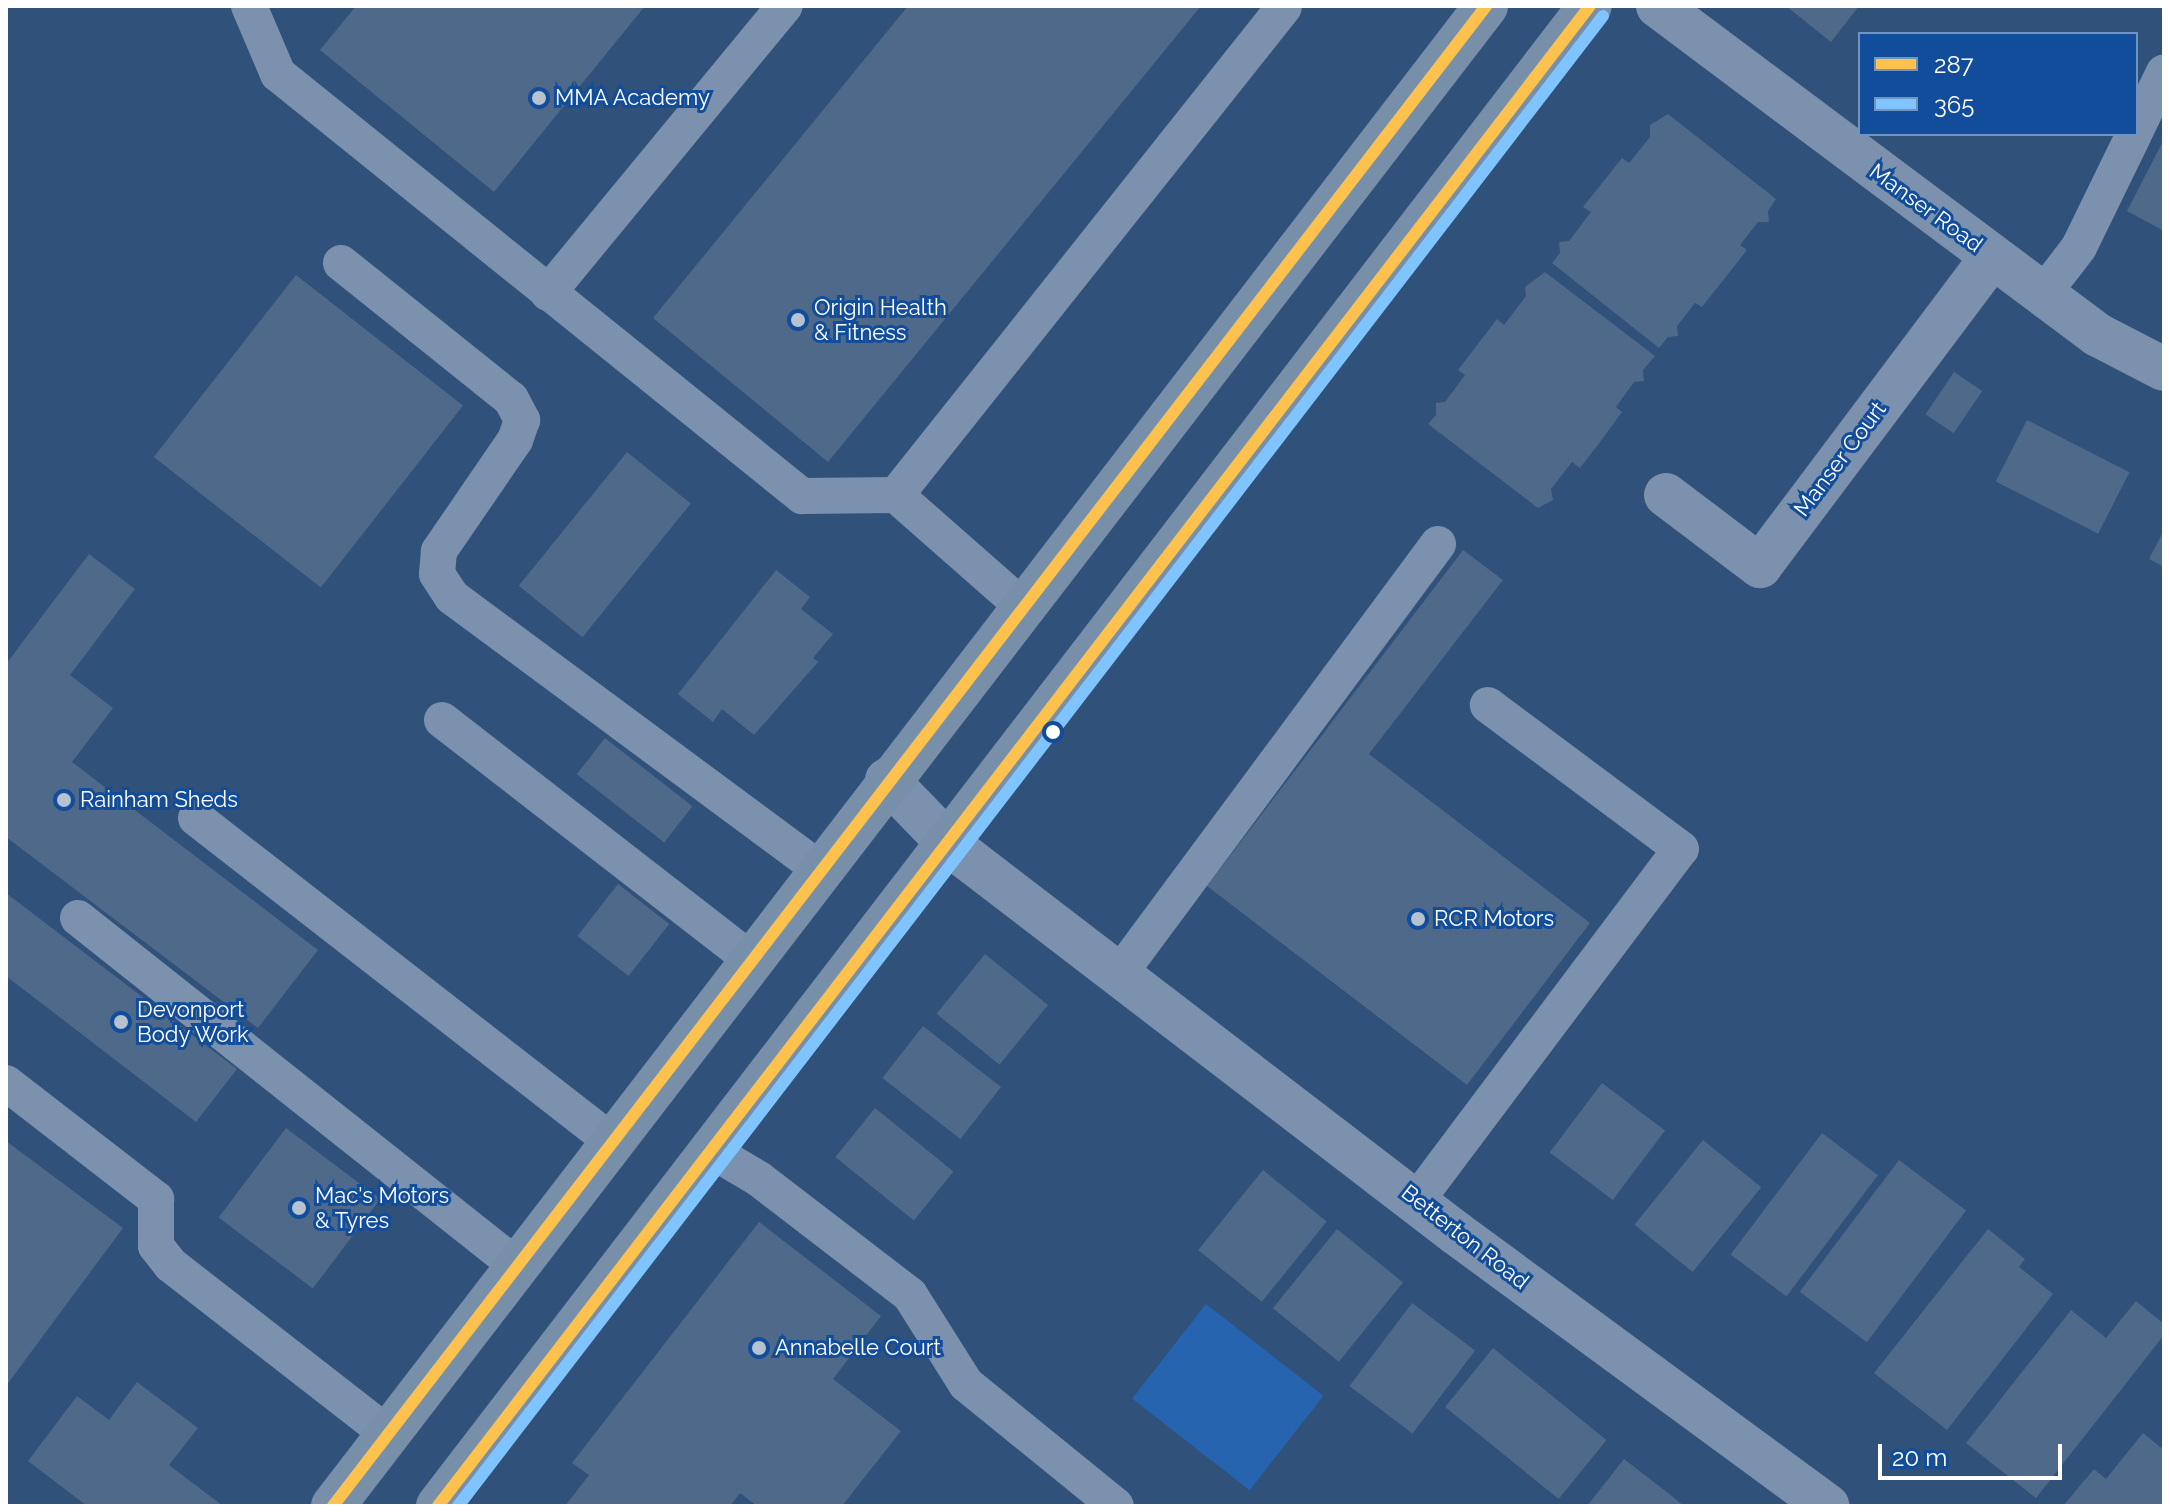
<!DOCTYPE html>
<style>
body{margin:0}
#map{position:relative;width:2170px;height:1512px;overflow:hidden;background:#30517a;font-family:Raleway,sans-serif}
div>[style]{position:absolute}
.green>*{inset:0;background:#2664b0;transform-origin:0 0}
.building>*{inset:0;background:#4e6989;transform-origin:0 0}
.lane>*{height:36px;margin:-18px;padding:0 18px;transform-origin:18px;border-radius:18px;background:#7b91ad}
.street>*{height:44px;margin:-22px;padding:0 22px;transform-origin:22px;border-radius:22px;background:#7b91ad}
.primary>*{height:44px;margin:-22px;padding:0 22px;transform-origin:22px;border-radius:22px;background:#788faa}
.bus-1>*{height:12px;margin:-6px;padding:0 6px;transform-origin:6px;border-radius:6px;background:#fcc24d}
.bus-2>*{height:12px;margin:-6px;padding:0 6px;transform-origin:6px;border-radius:6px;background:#80c4ff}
.dots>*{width:22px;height:22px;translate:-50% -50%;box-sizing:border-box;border:4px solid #114d9a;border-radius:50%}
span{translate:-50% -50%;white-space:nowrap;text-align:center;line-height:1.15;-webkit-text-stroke:6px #114d9a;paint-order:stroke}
.poi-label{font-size:22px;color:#fff}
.left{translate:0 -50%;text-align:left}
.street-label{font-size:22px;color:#fff}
.frame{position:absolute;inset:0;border:8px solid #fff;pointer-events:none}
.legend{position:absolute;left:1858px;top:32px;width:280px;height:104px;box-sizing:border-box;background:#114d9a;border:2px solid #7094c2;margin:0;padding:10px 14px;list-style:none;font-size:24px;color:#fff}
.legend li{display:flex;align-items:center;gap:16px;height:40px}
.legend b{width:40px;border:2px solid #7094c2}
.scale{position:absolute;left:1878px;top:1444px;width:184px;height:36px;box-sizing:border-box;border:4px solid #fff;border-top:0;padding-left:10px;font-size:24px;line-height:28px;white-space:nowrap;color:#fff;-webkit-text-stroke:6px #114d9a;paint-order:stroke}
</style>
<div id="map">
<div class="green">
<i style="left:1206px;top:1304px;width:149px;height:120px;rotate:38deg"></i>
</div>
<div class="building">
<i style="clip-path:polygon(356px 6px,645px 6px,494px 192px,320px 50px)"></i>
<i style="clip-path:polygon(908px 6px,1201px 6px,828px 462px,653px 318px)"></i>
<i style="clip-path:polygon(1786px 6px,1859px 6px,1831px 42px)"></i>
<i style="clip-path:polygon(1668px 114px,1776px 199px,1768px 211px,1769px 222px,1758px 222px,1740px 245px,1747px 250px,1702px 307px,1695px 303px,1677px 326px,1678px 336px,1668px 337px,1659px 348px,1552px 263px,1560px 253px,1559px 242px,1569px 241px,1591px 212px,1583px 207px,1622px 158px,1629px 163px,1650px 137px,1650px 125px)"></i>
<i style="clip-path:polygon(2162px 143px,2164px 145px,2164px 231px,2127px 211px)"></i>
<i style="clip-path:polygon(1545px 272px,1655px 356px,1643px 370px,1644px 381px,1634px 382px,1616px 407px,1622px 412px,1600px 442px,1580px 468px,1572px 462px,1551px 489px,1553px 500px,1538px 508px,1428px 424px,1436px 415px,1436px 403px,1445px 402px,1465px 375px,1458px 370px,1497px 319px,1504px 325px,1526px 296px,1525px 287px)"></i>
<i style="left:296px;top:275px;width:212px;height:231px;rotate:38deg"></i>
<i style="left:1954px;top:372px;width:34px;height:51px;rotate:34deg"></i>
<i style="left:2027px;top:420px;width:115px;height:69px;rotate:27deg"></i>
<i style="left:627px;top:452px;width:82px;height:172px;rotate:39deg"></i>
<i style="clip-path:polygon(2164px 530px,2164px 567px,2149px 559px)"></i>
<i style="clip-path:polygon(1463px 550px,1503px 580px,1369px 754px,1590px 923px,1467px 1085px,1207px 886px)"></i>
<i style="clip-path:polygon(89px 554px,135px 589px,70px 675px,113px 708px,72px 762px,318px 950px,258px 1028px,6px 837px,6px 664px)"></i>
<i style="clip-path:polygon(776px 570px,810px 597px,801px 609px,833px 634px,813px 658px,818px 662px,754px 735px,722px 709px,713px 722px,678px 694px)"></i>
<i style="left:605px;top:738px;width:111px;height:46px;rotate:38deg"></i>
<i style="left:618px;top:884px;width:65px;height:66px;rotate:38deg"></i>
<i style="clip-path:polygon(6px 893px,237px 1069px,196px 1122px,6px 976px)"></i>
<i style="left:985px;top:954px;width:81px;height:77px;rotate:39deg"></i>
<i style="left:923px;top:1026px;width:99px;height:66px;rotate:38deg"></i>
<i style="left:1602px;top:1083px;width:79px;height:87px;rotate:37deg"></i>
<i style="left:875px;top:1108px;width:101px;height:63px;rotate:39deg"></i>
<i style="left:286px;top:1128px;width:118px;height:112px;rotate:37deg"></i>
<i style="left:1822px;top:1133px;width:70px;height:152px;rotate:37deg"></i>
<i style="left:1703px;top:1140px;width:75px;height:109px;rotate:39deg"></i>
<i style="clip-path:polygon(6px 1141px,123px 1228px,6px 1386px)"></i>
<i style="left:1899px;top:1160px;width:84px;height:165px;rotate:37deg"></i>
<i style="left:1263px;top:1170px;width:82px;height:103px;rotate:39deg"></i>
<i style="clip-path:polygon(759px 1222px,881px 1316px,833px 1379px,901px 1431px,842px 1506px,757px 1506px,740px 1493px,730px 1506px,565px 1506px,589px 1475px,572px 1463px)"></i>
<i style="left:1337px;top:1229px;width:85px;height:102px;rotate:39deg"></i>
<i style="clip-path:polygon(1988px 1229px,2025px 1259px,2019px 1267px,2053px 1294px,1947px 1430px,1874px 1373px)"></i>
<i style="clip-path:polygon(2136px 1301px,2164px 1324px,2164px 1335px,2036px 1498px,1966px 1443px,2071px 1310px,2106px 1338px)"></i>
<i style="left:1412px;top:1303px;width:79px;height:104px;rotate:37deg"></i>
<i style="left:1493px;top:1348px;width:146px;height:76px;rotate:39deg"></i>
<i style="clip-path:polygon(137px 1382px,198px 1428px,169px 1465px,223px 1506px,87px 1506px,28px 1461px,77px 1396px,109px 1420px)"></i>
<i style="clip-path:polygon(2143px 1433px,2164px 1450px,2163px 1506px,2063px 1506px,2094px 1469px,2106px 1479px)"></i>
<i style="clip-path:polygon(1624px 1459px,1668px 1493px,1684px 1506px,1587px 1506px)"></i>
</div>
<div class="lane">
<i style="left:249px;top:6px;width:74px;rotate:66.9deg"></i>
<i style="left:278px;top:74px;width:673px;rotate:38.85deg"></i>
<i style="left:802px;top:496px;width:94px;rotate:-0.6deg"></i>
<i style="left:2136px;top:130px;width:64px;rotate:-64.2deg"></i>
<i style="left:341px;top:263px;width:218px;rotate:38.7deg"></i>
<i style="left:511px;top:399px;width:24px;rotate:62deg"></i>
<i style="left:522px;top:420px;width:21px;rotate:109deg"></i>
<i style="left:515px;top:440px;width:135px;rotate:124.4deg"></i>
<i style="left:439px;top:551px;width:23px;rotate:95deg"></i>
<i style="left:437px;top:574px;width:27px;rotate:57deg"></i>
<i style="left:452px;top:597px;width:458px;rotate:36.5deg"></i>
<i style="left:548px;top:293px;width:372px;rotate:-50.5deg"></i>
<i style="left:2043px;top:294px;width:59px;rotate:-52.5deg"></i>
<i style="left:2079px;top:247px;width:126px;rotate:-64deg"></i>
<i style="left:1021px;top:605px;width:167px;rotate:-138.7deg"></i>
<i style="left:896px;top:495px;width:623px;rotate:-51.51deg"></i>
<i style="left:442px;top:720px;width:391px;rotate:37.8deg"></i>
<i style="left:196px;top:818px;width:526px;rotate:37.89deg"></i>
<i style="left:78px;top:918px;width:560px;rotate:38.4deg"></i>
<i style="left:1120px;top:973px;width:534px;rotate:-53.45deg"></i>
<i style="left:6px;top:1083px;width:190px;rotate:37.7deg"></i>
<i style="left:156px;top:1199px;width:47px;rotate:90deg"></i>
<i style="left:156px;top:1246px;width:24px;rotate:52deg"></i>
<i style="left:171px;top:1265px;width:276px;rotate:37.9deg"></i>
<i style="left:712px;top:1151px;width:55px;rotate:30.8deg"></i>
<i style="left:759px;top:1179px;width:190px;rotate:37.5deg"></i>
<i style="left:910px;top:1295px;width:105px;rotate:57.8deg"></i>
<i style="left:966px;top:1384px;width:193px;rotate:39.1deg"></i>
<i style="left:1417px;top:1200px;width:439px;rotate:-53.1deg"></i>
<i style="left:1681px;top:849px;width:241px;rotate:-143.3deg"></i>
</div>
<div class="street">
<i style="left:1658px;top:6px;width:549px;rotate:36.79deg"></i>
<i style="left:2098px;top:335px;width:74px;rotate:27.3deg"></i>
<i style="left:1666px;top:495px;width:118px;rotate:37.1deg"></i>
<i style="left:1760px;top:566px;width:386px;rotate:-53.1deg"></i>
<i style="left:887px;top:780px;width:91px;rotate:45.9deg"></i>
<i style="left:950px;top:845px;width:638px;rotate:37.48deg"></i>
<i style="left:1456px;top:1233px;width:461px;rotate:36.3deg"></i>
</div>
<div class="primary">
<i style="left:333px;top:1506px;width:1892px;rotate:-52.45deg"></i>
<i style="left:438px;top:1506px;width:1891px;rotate:-52.48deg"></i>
</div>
<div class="bus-1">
<i style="left:333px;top:1506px;width:1892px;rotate:-52.45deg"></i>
<i style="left:438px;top:1506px;width:1891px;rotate:-52.48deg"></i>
</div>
<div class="bus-2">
<i style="left:458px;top:1506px;width:1879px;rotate:-52.46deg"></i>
</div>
<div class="dots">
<i style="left:539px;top:98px;background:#b7c2d0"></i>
<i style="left:798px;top:320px;background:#b7c2d0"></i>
<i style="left:1053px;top:732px;background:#fff"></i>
<i style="left:64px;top:800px;background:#b7c2d0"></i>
<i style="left:1418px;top:919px;background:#b7c2d0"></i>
<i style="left:121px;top:1022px;background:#b7c2d0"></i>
<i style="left:299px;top:1208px;background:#b7c2d0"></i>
<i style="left:759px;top:1348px;background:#b7c2d0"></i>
</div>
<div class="poi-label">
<span class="left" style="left:555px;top:98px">MMA Academy</span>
<span class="left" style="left:814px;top:320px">Origin Health<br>&amp; Fitness</span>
<span class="left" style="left:80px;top:800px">Rainham Sheds</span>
<span class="left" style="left:1434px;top:919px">RCR Motors</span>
<span class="left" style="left:137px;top:1022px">Devonport<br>Body Work</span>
<span class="left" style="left:315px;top:1208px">Mac's Motors<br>&amp; Tyres</span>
<span class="left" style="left:775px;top:1348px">Annabelle Court</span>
</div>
<div class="street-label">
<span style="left:1926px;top:208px;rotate:36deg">Manser Road</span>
<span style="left:1840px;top:459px;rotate:-53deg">Manser Court</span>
<span style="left:1465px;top:1237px;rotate:38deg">Betterton Road</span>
</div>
<div class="frame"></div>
<ul class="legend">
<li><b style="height:10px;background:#fcc24d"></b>287</li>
<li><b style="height:10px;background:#80c4ff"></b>365</li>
</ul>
<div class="scale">20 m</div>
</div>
